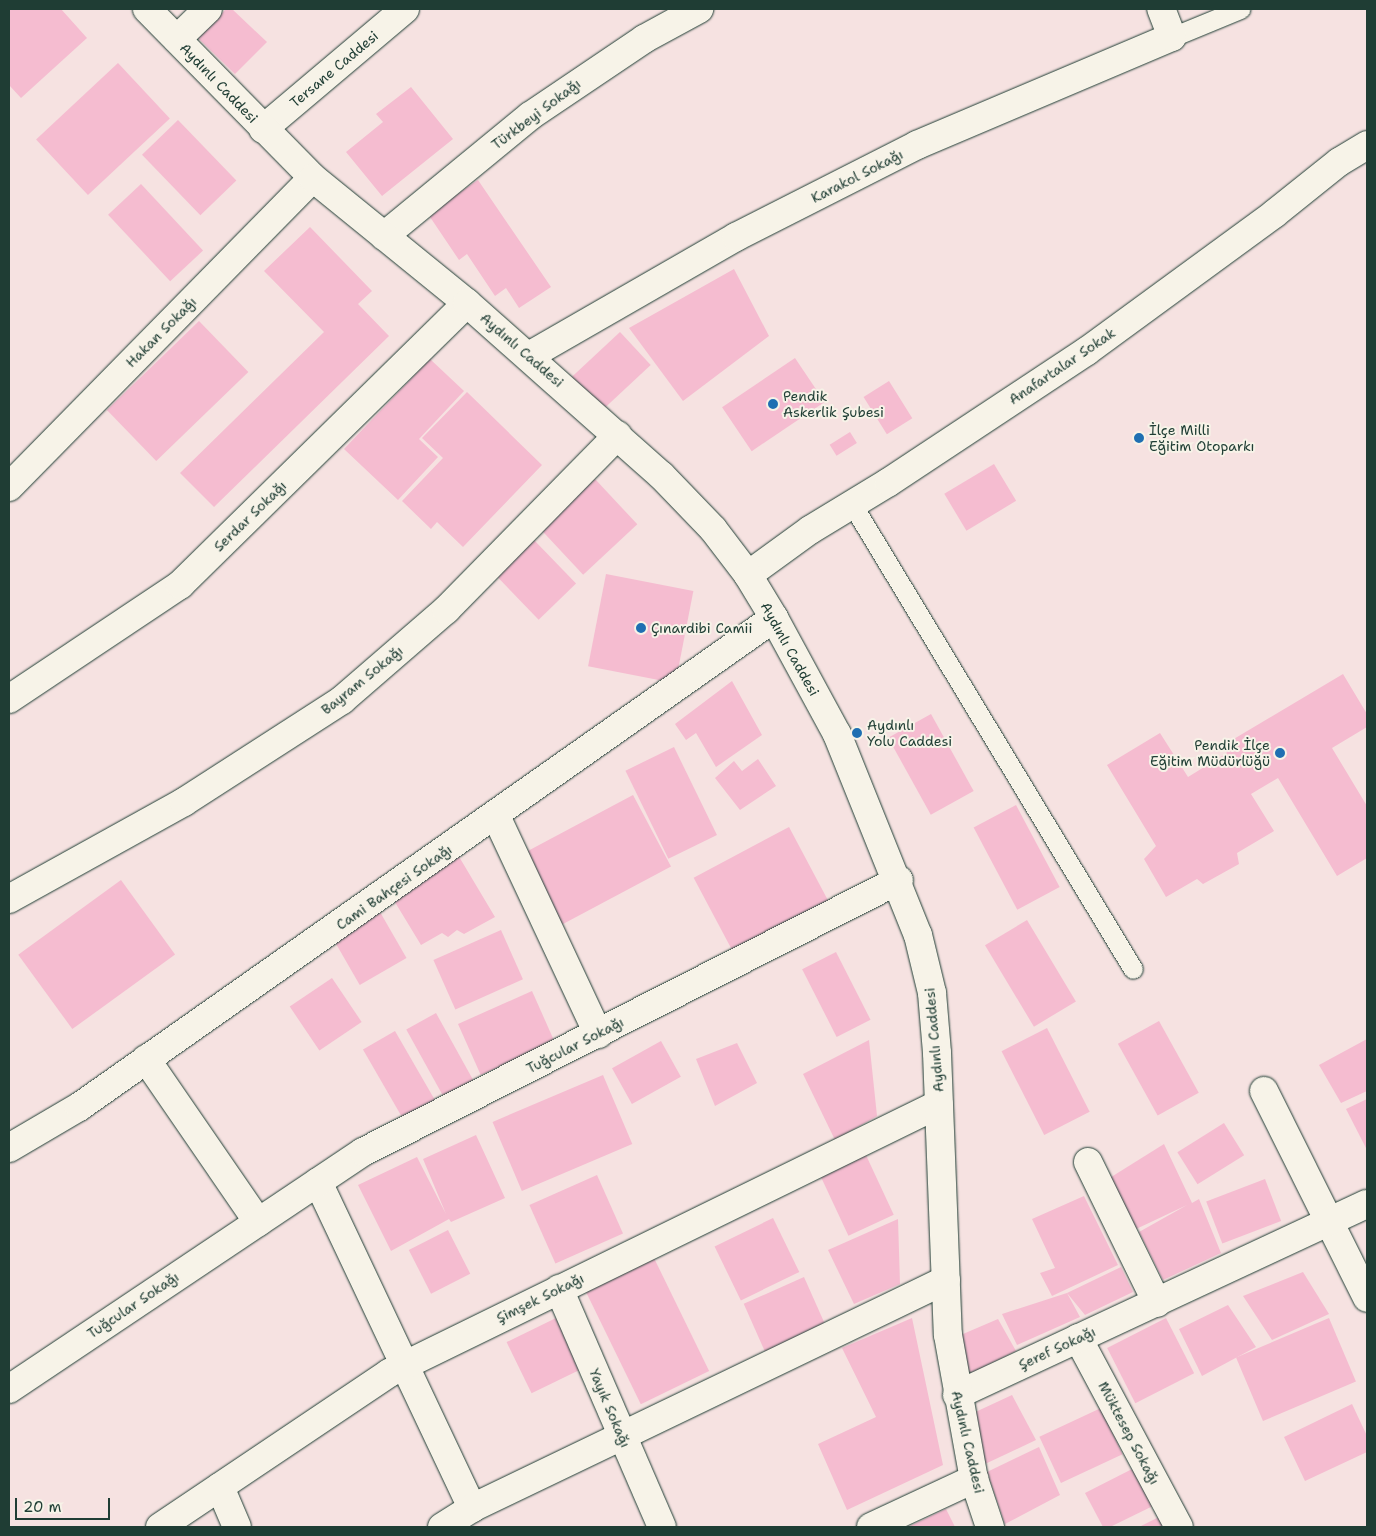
<!DOCTYPE html>
<meta charset="utf-8">
<style>
body{margin:0}
#map{position:relative;width:1376px;height:1536px;overflow:hidden;background:#f6e2e1;font-family:"Shantell Sans",sans-serif}
div>[style]{position:absolute}
.building>*{inset:0;background:#f5bcd0;transform-origin:0 0}
.roads{filter:drop-shadow(0 0 1px #1f3d34) drop-shadow(0 0 1px #1f3d34)}
.lane>*{height:19px;margin:-9.5px;padding:0 9.5px;transform-origin:9.5px;border-radius:9.5px;background:#f7f3e8}
.street>*{height:28px;margin:-14px;padding:0 14px;transform-origin:14px;border-radius:14px;background:#f7f3e8}
.secondary>*{height:28px;margin:-14px;padding:0 14px;transform-origin:14px;border-radius:14px;background:#f7f3e8}
.dots>*{width:14px;height:14px;translate:-50% -50%;box-sizing:border-box;border:2px solid #f7f3e8;border-radius:50%}
span{translate:-50% -50%;white-space:nowrap;text-align:center;line-height:1.15;-webkit-text-stroke:4px #f7f3e8;paint-order:stroke}
.street-label{font-size:14px;color:#1f3d34}
.poi-label{font-size:14px;color:#1f3d34}
.left{translate:0 -50%;text-align:left}
.right{translate:-100% -50%;text-align:right}
.frame{position:absolute;inset:0;border:10px solid #1f3d34;pointer-events:none}
.scale{position:absolute;left:15px;top:1498px;width:95px;height:22px;box-sizing:border-box;border:2px solid #1f3d34;border-top:0;padding-left:6px;font-size:15px;line-height:18px;white-space:nowrap;color:#1f3d34;-webkit-text-stroke:4px #f7f3e8;paint-order:stroke}
</style>
<div id="map">
<div class="building">
<i style="clip-path:polygon(9px 9px,61px 9px,87px 38px,21px 98px,9px 85px)"></i>
<i style="clip-path:polygon(226px 9px,232px 9px,267px 42px,235px 74px,198px 38px)"></i>
<i style="left:118px;top:63px;width:76px;height:112px;rotate:47deg"></i>
<i style="clip-path:polygon(411px 87px,453px 139px,382px 196px,346px 152px,383px 122px,376px 114px)"></i>
<i style="left:178px;top:120px;width:84px;height:50px;rotate:46deg"></i>
<i style="clip-path:polygon(478px 180px,551px 287px,519px 308px,506px 288px,495px 296px,467px 254px,459px 260px,428px 214px)"></i>
<i style="left:141px;top:184px;width:91px;height:45px;rotate:47deg"></i>
<i style="clip-path:polygon(310px 227px,372px 291px,358px 304px,389px 336px,214px 507px,180px 473px,324px 332px,264px 271px)"></i>
<i style="clip-path:polygon(734px 269px,769px 336px,683px 401px,629px 328px)"></i>
<i style="left:199px;top:321px;width:71px;height:128px;rotate:46deg"></i>
<i style="left:620px;top:332px;width:45px;height:66px;rotate:47deg"></i>
<i style="left:795px;top:358px;width:53px;height:88px;rotate:56deg"></i>
<i style="clip-path:polygon(430px 359px,464px 391px,419px 439px,438px 457px,398px 500px,344px 449px)"></i>
<i style="left:889px;top:381px;width:44px;height:30px;rotate:58deg"></i>
<i style="clip-path:polygon(467px 392px,542px 465px,463px 547px,437px 522px,431px 529px,402px 501px,443px 458px,422px 438px)"></i>
<i style="left:850px;top:432px;width:13px;height:24px;rotate:58deg"></i>
<i style="left:994px;top:464px;width:43px;height:58px;rotate:59deg"></i>
<i style="left:595px;top:479px;width:62px;height:74px;rotate:47deg"></i>
<i style="left:533px;top:539px;width:62px;height:52px;rotate:46deg"></i>
<i style="left:606px;top:574px;width:89px;height:94px;rotate:11deg"></i>
<i style="clip-path:polygon(1343px 674px,1367px 714px,1367px 727px,1332px 748px,1367px 806px,1367px 858px,1337px 876px,1278px 778px,1251px 794px,1274px 831px,1237px 853px,1239px 864px,1203px 884px,1197px 879px,1166px 897px,1144px 859px,1156px 846px,1107px 765px,1160px 733px,1188px 777px,1227px 753px,1222px 746px)"></i>
<i style="clip-path:polygon(732px 681px,762px 735px,716px 767px,696px 733px,686px 740px,675px 724px)"></i>
<i style="left:931px;top:714px;width:88px;height:49px;rotate:61deg"></i>
<i style="left:674px;top:747px;width:98px;height:54px;rotate:64deg"></i>
<i style="clip-path:polygon(758px 759px,776px 786px,740px 810px,715px 778px,734px 761px,742px 771px)"></i>
<i style="left:633px;top:795px;width:81px;height:125px;rotate:62deg"></i>
<i style="left:1016px;top:805px;width:93px;height:48px;rotate:62deg"></i>
<i style="left:789px;top:827px;width:90px;height:108px;rotate:62deg"></i>
<i style="clip-path:polygon(458px 855px,495px 917px,464px 934px,457px 930px,448px 937px,442px 933px,421px 945px,390px 894px)"></i>
<i style="left:121px;top:880px;width:92px;height:127px;rotate:54deg"></i>
<i style="left:380px;top:912px;width:53px;height:54px;rotate:60deg"></i>
<i style="left:1027px;top:920px;width:95px;height:49px;rotate:59deg"></i>
<i style="left:501px;top:930px;width:54px;height:74px;rotate:66deg"></i>
<i style="left:836px;top:952px;width:76px;height:38px;rotate:63deg"></i>
<i style="left:332px;top:978px;width:53px;height:51px;rotate:56deg"></i>
<i style="left:532px;top:991px;width:56px;height:81px;rotate:66deg"></i>
<i style="left:436px;top:1013px;width:78px;height:34px;rotate:61deg"></i>
<i style="left:1159px;top:1021px;width:82px;height:47px;rotate:61deg"></i>
<i style="left:1047px;top:1028px;width:94px;height:51px;rotate:63deg"></i>
<i style="left:395px;top:1031px;width:80px;height:37px;rotate:60deg"></i>
<i style="clip-path:polygon(1367px 1039px,1367px 1091px,1341px 1103px,1319px 1065px)"></i>
<i style="clip-path:polygon(869px 1040px,877px 1116px,835px 1140px,803px 1074px)"></i>
<i style="left:661px;top:1041px;width:41px;height:56px;rotate:61deg"></i>
<i style="clip-path:polygon(737px 1043px,757px 1083px,715px 1106px,696px 1059px)"></i>
<i style="left:603px;top:1075px;width:75px;height:120px;rotate:67deg"></i>
<i style="clip-path:polygon(1367px 1099px,1367px 1150px,1346px 1109px)"></i>
<i style="left:1224px;top:1123px;width:38px;height:55px;rotate:58deg"></i>
<i style="clip-path:polygon(476px 1135px,505px 1198px,451px 1222px,449px 1219px,391px 1251px,358px 1185px,417px 1157px,446px 1214px,423px 1159px)"></i>
<i style="clip-path:polygon(1164px 1144px,1192px 1203px,1199px 1199px,1221px 1253px,1163px 1280px,1139px 1232px,1187px 1205px,1134px 1230px,1108px 1179px)"></i>
<i style="left:865px;top:1153px;width:68px;height:50px;rotate:65deg"></i>
<i style="left:597px;top:1175px;width:64px;height:74px;rotate:66deg"></i>
<i style="left:1265px;top:1179px;width:45px;height:63px;rotate:69deg"></i>
<i style="clip-path:polygon(1084px 1196px,1118px 1265px,1052px 1296px,1040px 1273px,1055px 1268px,1032px 1219px)"></i>
<i style="left:773px;top:1218px;width:60px;height:65px;rotate:64deg"></i>
<i style="clip-path:polygon(898px 1219px,900px 1284px,854px 1304px,828px 1250px)"></i>
<i style="left:448px;top:1230px;width:49px;height:44px;rotate:63deg"></i>
<i style="left:653px;top:1256px;width:128px;height:76px;rotate:64deg"></i>
<i style="clip-path:polygon(1121px 1267px,1133px 1292px,1085px 1315px,1067px 1293px,1080px 1317px,1017px 1345px,1002px 1314px,1067px 1293px)"></i>
<i style="clip-path:polygon(1303px 1272px,1329px 1314px,1272px 1340px,1243px 1296px)"></i>
<i style="left:804px;top:1277px;width:58px;height:66px;rotate:66deg"></i>
<i style="clip-path:polygon(1228px 1305px,1256px 1347px,1202px 1376px,1179px 1329px)"></i>
<i style="left:556px;top:1318px;width:57px;height:55px;rotate:64deg"></i>
<i style="clip-path:polygon(912px 1318px,943px 1465px,847px 1510px,818px 1444px,876px 1417px,842px 1348px)"></i>
<i style="left:1166px;top:1318px;width:62px;height:66px;rotate:63deg"></i>
<i style="left:1329px;top:1318px;width:69px;height:101px;rotate:67deg"></i>
<i style="clip-path:polygon(998px 1319px,1016px 1351px,970px 1374px,956px 1337px)"></i>
<i style="clip-path:polygon(1012px 1395px,1036px 1440px,985px 1464px,969px 1415px)"></i>
<i style="clip-path:polygon(1352px 1404px,1367px 1436px,1367px 1452px,1305px 1481px,1284px 1437px)"></i>
<i style="left:1101px;top:1408px;width:51px;height:68px;rotate:65deg"></i>
<i style="clip-path:polygon(1039px 1447px,1060px 1495px,1005px 1524px,987px 1472px)"></i>
<i style="clip-path:polygon(1138px 1466px,1157px 1504px,1110px 1527px,1103px 1527px,1085px 1493px)"></i>
<i style="clip-path:polygon(946px 1509px,955px 1527px,908px 1527px)"></i>
<i style="clip-path:polygon(1163px 1515px,1169px 1527px,1139px 1527px)"></i>
</div>
<div class="roads">
<div class="lane">
<i style="left:1172px;top:37px;width:74px;rotate:-22.4deg"></i>
<i style="left:852px;top:504px;width:543px;rotate:58.86deg"></i>
</div>
<div class="street">
<i style="left:177px;top:39px;width:43px;rotate:-44.1deg"></i>
<i style="left:263px;top:129px;width:186px;rotate:-40.2deg"></i>
<i style="left:384px;top:236px;width:189px;rotate:-39.4deg"></i>
<i style="left:530px;top:116px;width:138px;rotate:-34deg"></i>
<i style="left:644px;top:39px;width:63px;rotate:-28.6deg"></i>
<i style="left:529px;top:356px;width:239px;rotate:-29.9deg"></i>
<i style="left:736px;top:237px;width:203px;rotate:-26.9deg"></i>
<i style="left:917px;top:145px;width:277px;rotate:-23deg"></i>
<i style="left:1172px;top:37px;width:30px;rotate:-111deg"></i>
<i style="left:9px;top:487px;width:433px;rotate:-45.5deg"></i>
<i style="left:748px;top:575px;width:77px;rotate:-36deg"></i>
<i style="left:810px;top:530px;width:92px;rotate:-31.3deg"></i>
<i style="left:889px;top:482px;width:237px;rotate:-33.5deg"></i>
<i style="left:1087px;top:351px;width:232px;rotate:-36.2deg"></i>
<i style="left:1274px;top:214px;width:83px;rotate:-38.7deg"></i>
<i style="left:1339px;top:162px;width:33px;rotate:-31deg"></i>
<i style="left:9px;top:699px;width:206px;rotate:-33.7deg"></i>
<i style="left:180px;top:585px;width:402px;rotate:-44.5deg"></i>
<i style="left:496px;top:816px;width:241px;rotate:64.9deg"></i>
<i style="left:9px;top:899px;width:200px;rotate:-29deg"></i>
<i style="left:184px;top:802px;width:188px;rotate:-32.8deg"></i>
<i style="left:342px;top:700px;width:138px;rotate:-40.9deg"></i>
<i style="left:446px;top:610px;width:245px;rotate:-45.5deg"></i>
<i style="left:146px;top:1059px;width:198px;rotate:55.5deg"></i>
<i style="left:1264px;top:1091px;width:231px;rotate:63.5deg"></i>
<i style="left:9px;top:1148px;width:81px;rotate:-30.4deg"></i>
<i style="left:79px;top:1107px;width:850px;rotate:-35.13deg"></i>
<i style="left:1088px;top:1162px;width:157px;rotate:63.9deg"></i>
<i style="left:318px;top:1182px;width:361px;rotate:64.7deg"></i>
<i style="left:559px;top:1289px;width:259px;rotate:66.6deg"></i>
<i style="left:1078px;top:1338px;width:214px;rotate:61.9deg"></i>
<i style="left:9px;top:1389px;width:426px;rotate:-33.8deg"></i>
<i style="left:363px;top:1152px;width:601px;rotate:-26.91deg"></i>
<i style="left:957px;top:1395px;width:452px;rotate:-25deg"></i>
<i style="left:220px;top:1487px;width:43px;rotate:67deg"></i>
<i style="left:160px;top:1527px;width:276px;rotate:-33.9deg"></i>
<i style="left:389px;top:1373px;width:612px;rotate:-26.06deg"></i>
<i style="left:442px;top:1527px;width:36px;rotate:-32deg"></i>
<i style="left:472px;top:1508px;width:526px;rotate:-25.69deg"></i>
<i style="left:871px;top:1527px;width:114px;rotate:-25deg"></i>
</div>
<div class="secondary">
<i style="left:147px;top:9px;width:237px;rotate:45.5deg"></i>
<i style="left:313px;top:178px;width:198px;rotate:39.1deg"></i>
<i style="left:467px;top:303px;width:259px;rotate:41.6deg"></i>
<i style="left:661px;top:475px;width:75px;rotate:46.1deg"></i>
<i style="left:713px;top:529px;width:58px;rotate:52.7deg"></i>
<i style="left:748px;top:575px;width:50px;rotate:58.8deg"></i>
<i style="left:774px;top:618px;width:132px;rotate:61.5deg"></i>
<i style="left:837px;top:734px;width:217px;rotate:68.1deg"></i>
<i style="left:918px;top:935px;width:60px;rotate:76.4deg"></i>
<i style="left:932px;top:993px;width:60px;rotate:85.2deg"></i>
<i style="left:937px;top:1053px;width:282px;rotate:87.8deg"></i>
<i style="left:948px;top:1335px;width:146px;rotate:79.8deg"></i>
<i style="left:974px;top:1479px;width:51px;rotate:71.6deg"></i>
</div>
</div>
<div class="dots">
<i style="left:773px;top:404px;background:#1f6fb2"></i>
<i style="left:1139px;top:438px;background:#1f6fb2"></i>
<i style="left:641px;top:628px;background:#1f6fb2"></i>
<i style="left:857px;top:733px;background:#1f6fb2"></i>
<i style="left:1280px;top:753px;background:#1f6fb2"></i>
</div>
<div class="street-label">
<span style="left:334px;top:69px;rotate:-40deg">Tersane Caddesi</span>
<span style="left:219px;top:83px;rotate:46deg">Aydınlı Caddesi</span>
<span style="left:536px;top:114px;rotate:-37deg">Türkbeyi Sokağı</span>
<span style="left:857px;top:176px;rotate:-27deg">Karakol Sokağı</span>
<span style="left:161px;top:332px;rotate:-45deg">Hakan Sokağı</span>
<span style="left:522px;top:350px;rotate:41deg">Aydınlı Caddesi</span>
<span style="left:1062px;top:366px;rotate:-34deg">Anafartalar Sokak</span>
<span style="left:250px;top:516px;rotate:-44deg">Serdar Sokağı</span>
<span style="left:790px;top:649px;rotate:61deg">Aydınlı Caddesi</span>
<span style="left:362px;top:680px;rotate:-39deg">Bayram Sokağı</span>
<span style="left:394px;top:887px;rotate:-35deg">Cami Bahçesi Sokağı</span>
<span style="left:934px;top:1040px;rotate:-95deg">Aydınlı Caddesi</span>
<span style="left:575px;top:1045px;rotate:-27deg">Tuğcular Sokağı</span>
<span style="left:540px;top:1298px;rotate:-26deg">Şimşek Sokağı</span>
<span style="left:133px;top:1305px;rotate:-34deg">Tuğcular Sokağı</span>
<span style="left:1057px;top:1348px;rotate:-25deg">Şeref Sokağı</span>
<span style="left:610px;top:1408px;rotate:67deg">Yayık Sokağı</span>
<span style="left:1129px;top:1433px;rotate:62deg">Müktesep Sokağı</span>
<span style="left:968px;top:1442px;rotate:77deg">Aydınlı Caddesi</span>
</div>
<div class="poi-label">
<span class="left" style="left:783px;top:404px">Pendik<br>Askerlik Şubesi</span>
<span class="left" style="left:1149px;top:438px">İlçe Milli<br>Eğitim Otoparkı</span>
<span class="left" style="left:651px;top:628px">Çınardibi Camii</span>
<span class="left" style="left:867px;top:733px">Aydınlı<br>Yolu Caddesi</span>
<span class="right" style="left:1270px;top:753px">Pendik İlçe<br>Eğitim Müdürlüğü</span>
</div>
<div class="frame"></div>
<div class="scale">20 m</div>
</div>
